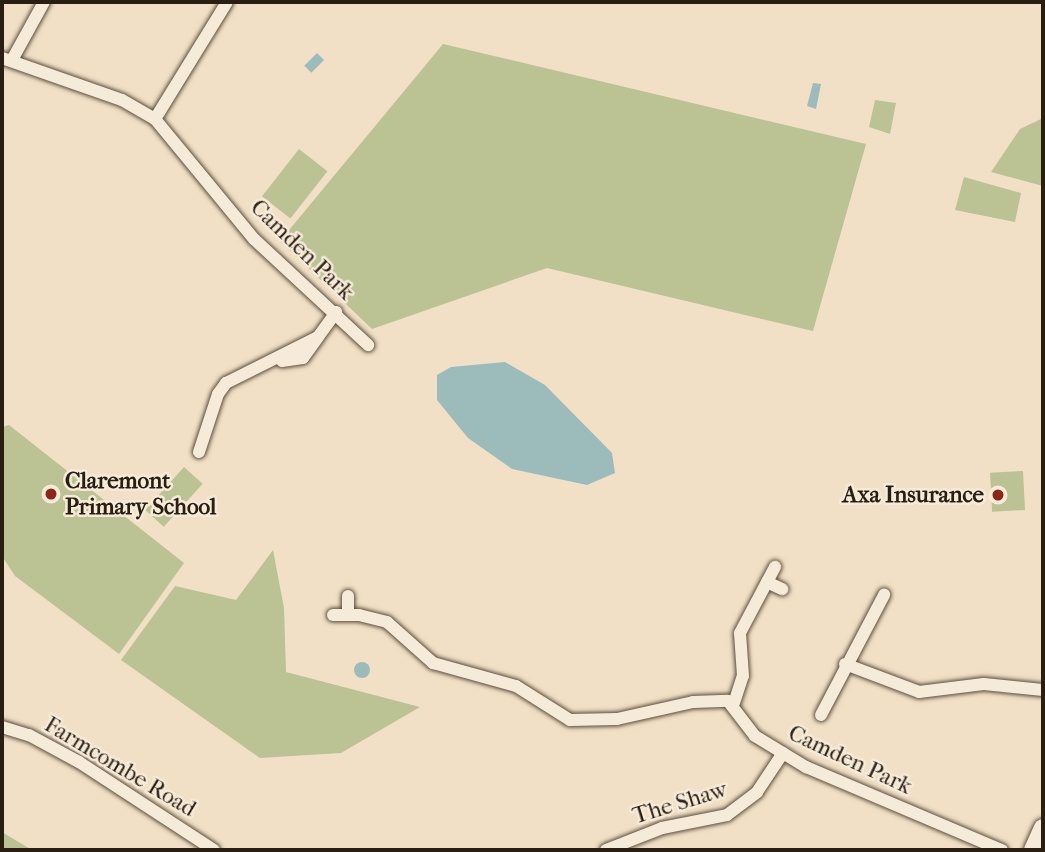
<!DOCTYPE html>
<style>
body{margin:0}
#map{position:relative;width:1045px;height:852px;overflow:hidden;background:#f1e0c5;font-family:"IM FELL French Canon",serif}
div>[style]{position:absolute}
.green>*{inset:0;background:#bbc294;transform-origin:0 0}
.water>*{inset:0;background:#9cbbbb;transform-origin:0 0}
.round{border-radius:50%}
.roads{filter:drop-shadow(0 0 2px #5c4e3f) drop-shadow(0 0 2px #5c4e3f)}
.street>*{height:12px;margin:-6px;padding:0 6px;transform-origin:6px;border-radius:6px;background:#f6ebd9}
.secondary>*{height:18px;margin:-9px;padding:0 9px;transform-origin:9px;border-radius:9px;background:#f6ebd9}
.dots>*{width:19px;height:19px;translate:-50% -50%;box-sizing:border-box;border:4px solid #f6ebd9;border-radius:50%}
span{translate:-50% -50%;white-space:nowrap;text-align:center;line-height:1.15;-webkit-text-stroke:5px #f6ebd9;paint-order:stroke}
.street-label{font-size:23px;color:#2a1d12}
.poi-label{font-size:23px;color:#2a1d12;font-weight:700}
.left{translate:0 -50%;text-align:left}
.right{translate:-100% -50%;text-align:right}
.frame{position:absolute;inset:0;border:4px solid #2a1d12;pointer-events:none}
</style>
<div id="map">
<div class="green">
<i style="clip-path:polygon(443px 44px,866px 144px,813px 331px,547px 268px,372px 329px,280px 241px)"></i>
<i style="clip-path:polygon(875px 100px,896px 103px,890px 134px,869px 127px)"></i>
<i style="clip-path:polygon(1043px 118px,1043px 186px,991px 172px,1020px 129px)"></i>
<i style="left:299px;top:149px;width:36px;height:60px;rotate:38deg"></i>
<i style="clip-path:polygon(964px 177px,1021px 193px,1015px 222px,955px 210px)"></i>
<i style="clip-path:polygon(9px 425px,184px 563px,119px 654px,15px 576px,2px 556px,2px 427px)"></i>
<i style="left:184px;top:467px;width:25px;height:58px;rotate:42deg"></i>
<i style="left:1023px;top:471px;width:39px;height:33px;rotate:87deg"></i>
<i style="clip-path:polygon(273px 550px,284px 608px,286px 672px,420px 707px,341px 753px,260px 758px,121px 660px,175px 586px,236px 600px)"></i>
<i style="clip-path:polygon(2px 832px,32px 850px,2px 850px)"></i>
</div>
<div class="water">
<i style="left:317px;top:53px;width:10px;height:18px;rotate:45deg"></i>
<i style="clip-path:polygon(813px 83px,821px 84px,816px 109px,807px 106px)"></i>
<i style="clip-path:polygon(505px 362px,545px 385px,612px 453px,615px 473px,587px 485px,512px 469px,468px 438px,437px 400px,437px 375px,451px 367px)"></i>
<i class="round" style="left:354px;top:662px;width:16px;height:16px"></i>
</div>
<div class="roads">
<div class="street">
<i style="left:2px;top:58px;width:127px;rotate:19.3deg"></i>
<i style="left:122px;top:100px;width:38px;rotate:30deg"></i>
<i style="left:155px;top:119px;width:156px;rotate:50.5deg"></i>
<i style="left:254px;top:239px;width:156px;rotate:42.9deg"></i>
<i style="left:12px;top:60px;width:66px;rotate:-61.1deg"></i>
<i style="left:155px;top:119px;width:137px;rotate:-58.4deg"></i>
<i style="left:282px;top:361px;width:21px;rotate:-8deg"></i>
<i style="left:303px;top:358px;width:24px;rotate:-54deg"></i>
<i style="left:199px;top:452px;width:61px;rotate:-71.9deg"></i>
<i style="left:218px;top:394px;width:14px;rotate:-54deg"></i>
<i style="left:226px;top:383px;width:103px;rotate:-26.6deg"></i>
<i style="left:318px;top:337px;width:31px;rotate:-54deg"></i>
<i style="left:767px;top:582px;width:17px;rotate:25deg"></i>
<i style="left:333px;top:615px;width:26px"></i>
<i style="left:359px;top:615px;width:29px;rotate:14deg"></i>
<i style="left:387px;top:622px;width:62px;rotate:41.7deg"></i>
<i style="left:433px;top:663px;width:86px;rotate:15.5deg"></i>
<i style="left:516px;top:686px;width:64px;rotate:32.2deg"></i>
<i style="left:570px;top:720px;width:47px;rotate:-1.2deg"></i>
<i style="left:617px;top:719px;width:78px;rotate:-12.6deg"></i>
<i style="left:693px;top:702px;width:35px;rotate:-2deg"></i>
<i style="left:728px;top:701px;width:44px;rotate:52.4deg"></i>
<i style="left:755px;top:736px;width:60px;rotate:31.3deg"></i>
<i style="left:806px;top:767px;width:213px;rotate:23deg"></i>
<i style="left:348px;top:615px;width:19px;rotate:-90deg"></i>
<i style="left:845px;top:664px;width:79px;rotate:20.7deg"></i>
<i style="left:919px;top:692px;width:65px;rotate:-7deg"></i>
<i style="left:984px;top:684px;width:59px;rotate:5.8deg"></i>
<i style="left:734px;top:703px;width:28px;rotate:-72deg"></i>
<i style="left:743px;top:676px;width:43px;rotate:-94deg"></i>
<i style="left:740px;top:633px;width:75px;rotate:-62.1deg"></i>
<i style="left:821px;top:715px;width:136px;rotate:-62.3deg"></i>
<i style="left:2px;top:727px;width:28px;rotate:17deg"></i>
<i style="left:29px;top:735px;width:57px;rotate:28.4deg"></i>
<i style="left:79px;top:762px;width:161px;rotate:33.1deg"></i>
<i style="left:606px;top:850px;width:60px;rotate:-21.4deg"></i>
<i style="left:662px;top:828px;width:66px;rotate:-11.3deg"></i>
<i style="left:727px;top:815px;width:38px;rotate:-37deg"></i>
<i style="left:757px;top:792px;width:47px;rotate:-56.3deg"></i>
</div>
<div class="secondary">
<i style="left:1033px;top:850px;width:24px;rotate:-66deg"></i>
</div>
</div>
<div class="dots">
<i style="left:51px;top:494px;background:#8f2418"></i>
<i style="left:998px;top:495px;background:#8f2418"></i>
</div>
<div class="street-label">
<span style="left:302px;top:250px;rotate:44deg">Camden Park</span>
<span style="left:850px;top:760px;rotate:25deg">Camden Park</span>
<span style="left:120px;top:767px;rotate:31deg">Farmcombe Road</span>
<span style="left:680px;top:803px;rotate:-17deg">The Shaw</span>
</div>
<div class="poi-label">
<span class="left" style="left:65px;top:494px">Claremont<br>Primary School</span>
<span class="right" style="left:984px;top:495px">Axa Insurance</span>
</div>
<div class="frame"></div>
</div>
